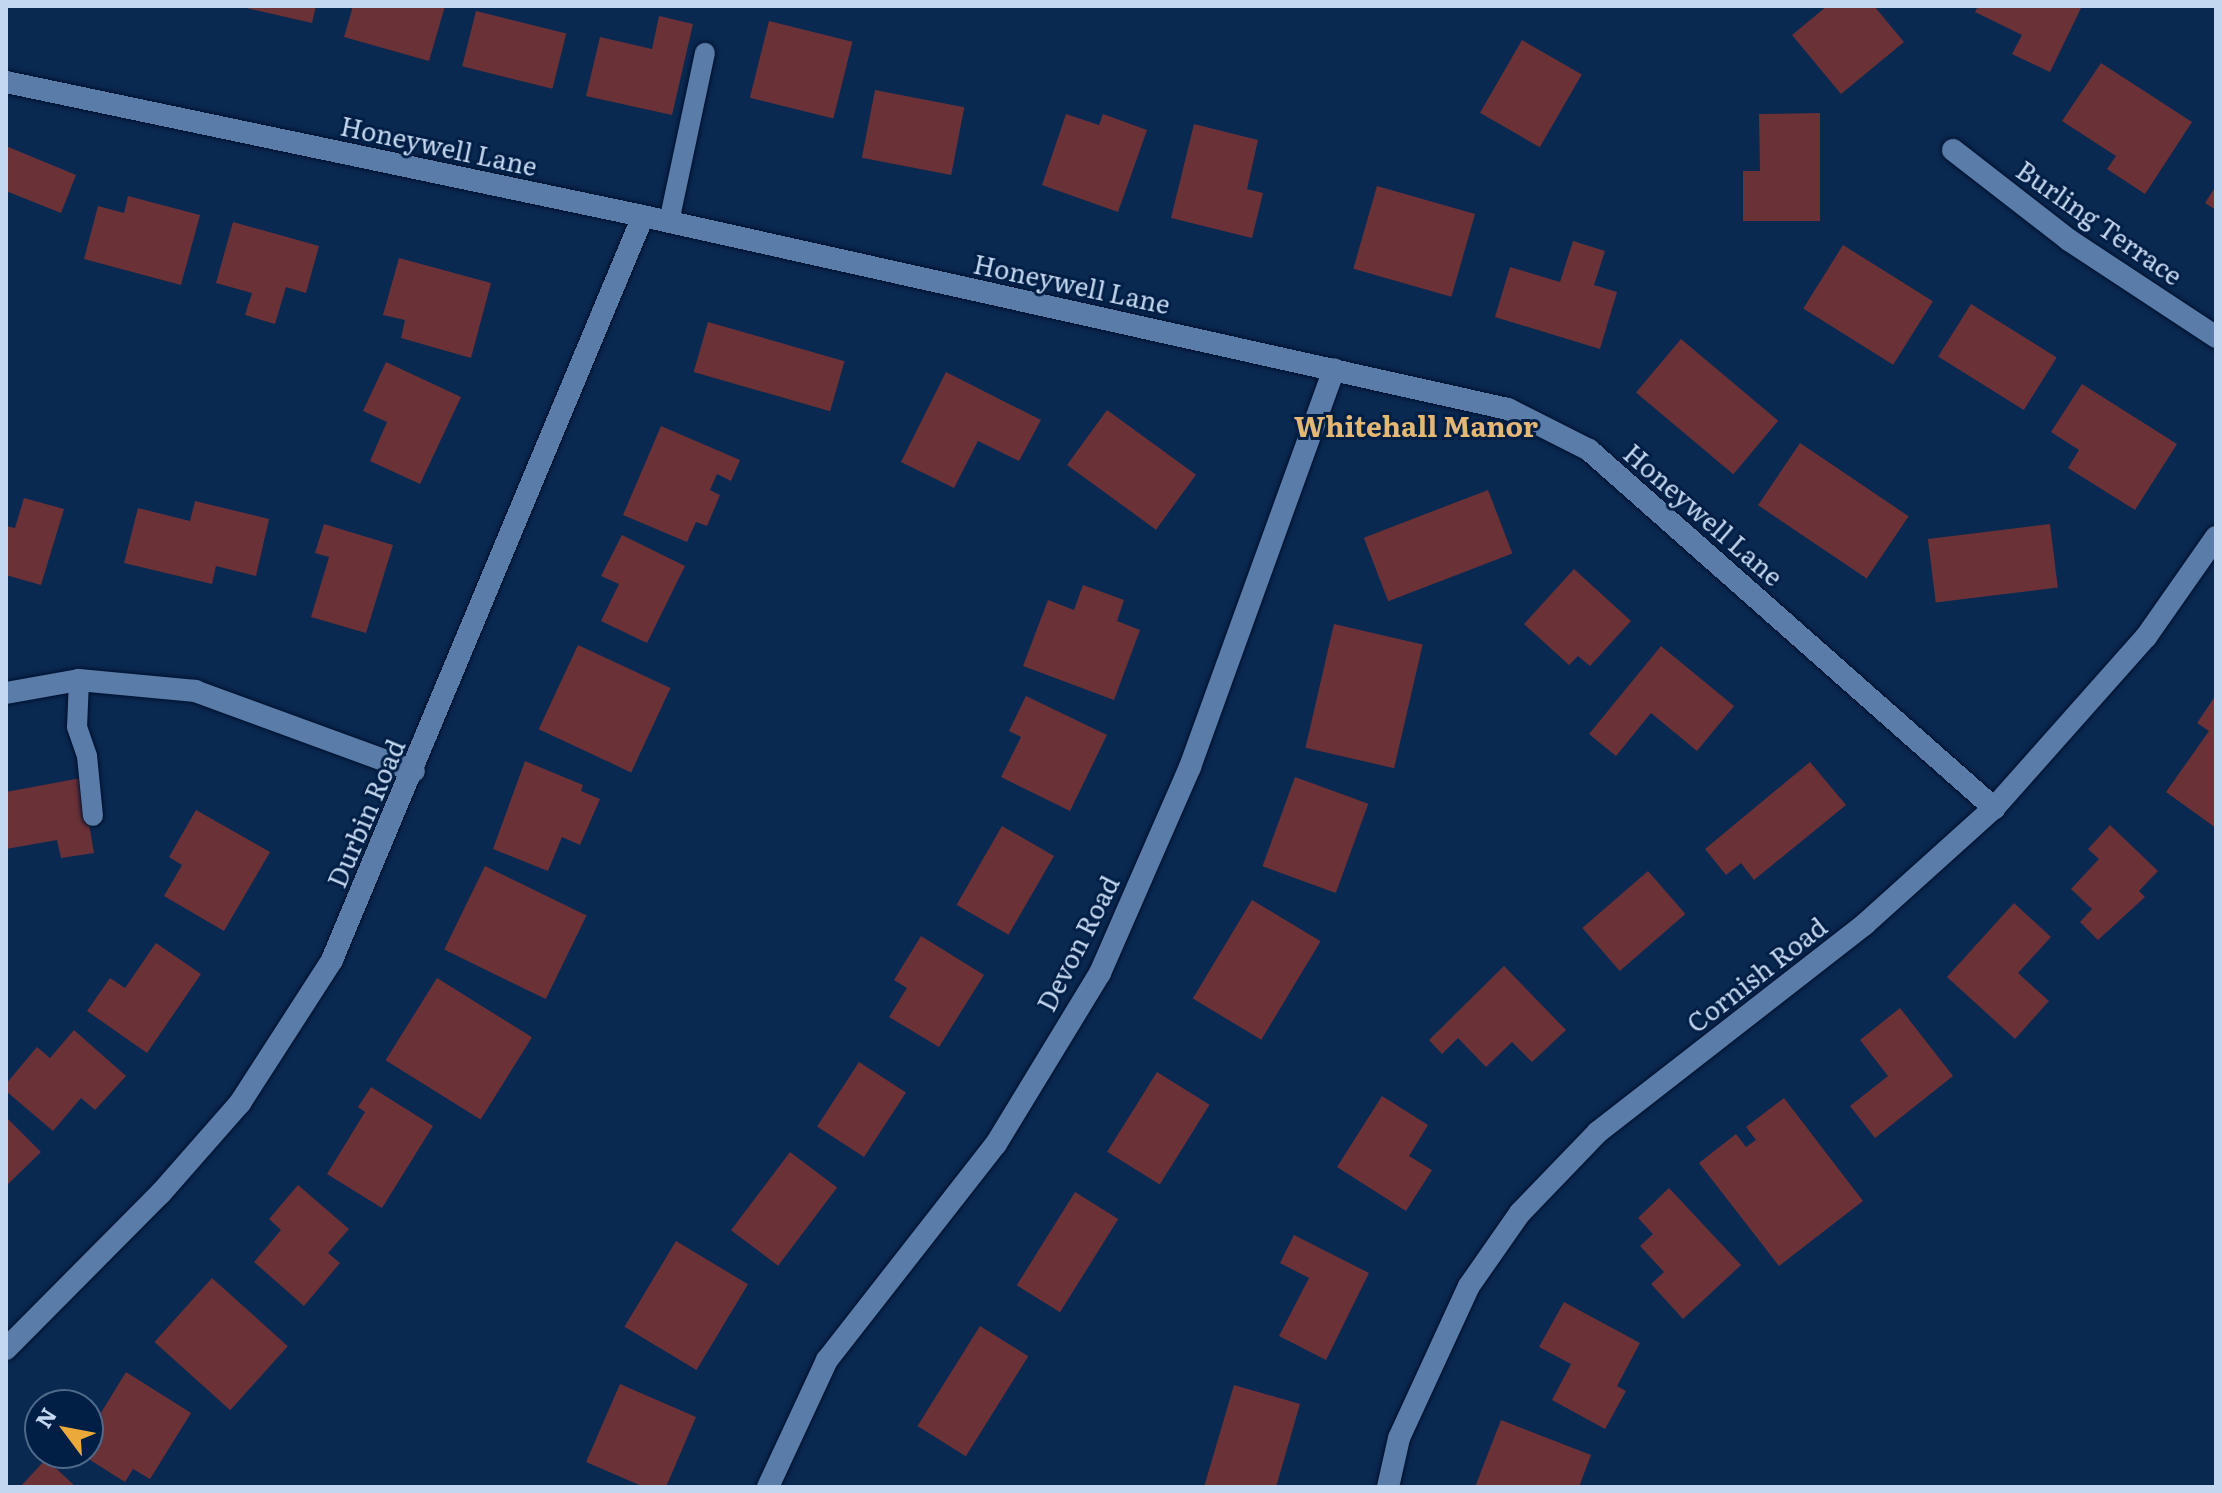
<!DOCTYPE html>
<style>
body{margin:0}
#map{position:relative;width:2222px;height:1493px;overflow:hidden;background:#0a2951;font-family:Literata,serif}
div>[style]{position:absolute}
.building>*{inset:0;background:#6a3136;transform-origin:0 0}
.roads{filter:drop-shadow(0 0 2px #00112e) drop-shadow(0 0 2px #00112e)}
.service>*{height:20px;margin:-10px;padding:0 10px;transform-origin:10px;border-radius:10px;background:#5a7ca9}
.minor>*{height:22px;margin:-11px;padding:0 11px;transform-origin:11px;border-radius:11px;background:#5a7ca9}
span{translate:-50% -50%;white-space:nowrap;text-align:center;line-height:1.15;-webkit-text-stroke:6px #011f45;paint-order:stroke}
.street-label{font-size:26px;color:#c4d7f0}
.neighbourhood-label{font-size:28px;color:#e5b774;font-weight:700}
.frame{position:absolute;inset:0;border:8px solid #c4d7f0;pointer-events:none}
.north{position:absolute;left:24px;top:1389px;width:80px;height:80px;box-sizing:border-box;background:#011f45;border:2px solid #4f6989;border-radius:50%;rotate:302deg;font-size:22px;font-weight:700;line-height:32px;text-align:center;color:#c4d7f0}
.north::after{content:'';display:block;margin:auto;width:28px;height:36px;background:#eba93a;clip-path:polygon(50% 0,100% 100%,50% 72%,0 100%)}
</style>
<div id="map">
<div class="building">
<i style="clip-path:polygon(238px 6px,316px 6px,312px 23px)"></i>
<i style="clip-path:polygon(353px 6px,445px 6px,429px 61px,344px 37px)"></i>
<i style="clip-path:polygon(1827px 6px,1874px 6px,1904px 42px,1841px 94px,1792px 35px)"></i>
<i style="clip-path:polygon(1978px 6px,2082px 6px,2050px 72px,2012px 54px,2022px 35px,1975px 12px)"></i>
<i style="left:476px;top:11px;width:93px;height:57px;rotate:14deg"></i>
<i style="clip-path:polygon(659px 16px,693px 24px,672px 115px,586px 96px,600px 37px,652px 49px)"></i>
<i style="left:769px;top:21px;width:86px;height:79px;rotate:14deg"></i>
<i style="left:1522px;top:40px;width:69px;height:84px;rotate:30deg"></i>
<i style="clip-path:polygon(2101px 63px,2192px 122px,2145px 194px,2107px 169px,2116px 156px,2062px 121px)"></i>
<i style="left:875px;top:90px;width:91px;height:69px;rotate:11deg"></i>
<i style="clip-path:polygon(1820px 113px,1820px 221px,1743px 221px,1743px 171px,1760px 171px,1759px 114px)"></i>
<i style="clip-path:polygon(1066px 114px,1099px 125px,1103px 114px,1147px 130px,1118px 212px,1042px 185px)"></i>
<i style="clip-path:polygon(1194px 124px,1258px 140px,1247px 189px,1263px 193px,1252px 238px,1171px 218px)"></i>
<i style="clip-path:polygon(6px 146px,76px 175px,61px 213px,6px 191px)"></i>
<i style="left:1377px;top:186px;width:102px;height:86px;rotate:16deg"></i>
<i style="clip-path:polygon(2216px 186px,2216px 210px,2205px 203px)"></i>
<i style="clip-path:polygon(128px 196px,200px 215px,181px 285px,84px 259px,98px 206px,124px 213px)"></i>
<i style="clip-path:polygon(233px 222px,319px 246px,306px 293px,286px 287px,275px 324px,245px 315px,252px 293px,216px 283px)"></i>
<i style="clip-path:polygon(1573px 241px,1605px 251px,1594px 285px,1617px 292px,1600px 349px,1495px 317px,1510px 267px,1560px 282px)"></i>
<i style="left:1843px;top:245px;width:106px;height:75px;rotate:32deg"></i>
<i style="clip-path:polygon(399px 258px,491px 283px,471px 358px,401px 338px,405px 320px,383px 315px)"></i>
<i style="left:1971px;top:304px;width:101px;height:62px;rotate:32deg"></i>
<i style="left:708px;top:322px;width:142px;height:52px;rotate:16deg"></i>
<i style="left:1681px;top:339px;width:127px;height:70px;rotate:40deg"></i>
<i style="clip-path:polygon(386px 362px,461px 397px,420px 484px,370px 461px,387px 422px,363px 411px)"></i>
<i style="clip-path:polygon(946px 372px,1041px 420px,1019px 461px,978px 441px,954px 488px,901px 462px)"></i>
<i style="clip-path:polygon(2082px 384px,2177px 444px,2135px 510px,2068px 468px,2079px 450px,2051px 432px)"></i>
<i style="left:1107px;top:410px;width:110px;height:68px;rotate:36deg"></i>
<i style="clip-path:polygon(661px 426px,740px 460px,731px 481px,717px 474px,710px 490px,720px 495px,707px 526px,696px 522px,687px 542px,623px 515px)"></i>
<i style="left:1800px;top:443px;width:131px;height:75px;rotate:34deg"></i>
<i style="left:1488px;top:490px;width:68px;height:133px;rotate:69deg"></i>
<i style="clip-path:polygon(24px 498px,64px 509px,41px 585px,6px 575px,6px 526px,15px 528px)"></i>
<i style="clip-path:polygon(195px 501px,269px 519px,256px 576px,216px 566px,212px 584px,124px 563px,138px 508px,190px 521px)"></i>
<i style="clip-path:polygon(324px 524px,393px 545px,366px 633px,311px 617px,329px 557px,315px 553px)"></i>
<i style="left:2050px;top:524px;width:64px;height:123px;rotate:83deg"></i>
<i style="clip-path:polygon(622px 535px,685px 566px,647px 643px,601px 621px,619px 584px,601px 576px)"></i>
<i style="clip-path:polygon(1574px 569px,1631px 621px,1590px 666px,1578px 656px,1569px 665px,1524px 624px)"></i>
<i style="clip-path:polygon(1083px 585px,1124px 600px,1117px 621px,1140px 630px,1114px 700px,1023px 666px,1048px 600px,1074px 610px)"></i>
<i style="left:1334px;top:624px;width:91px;height:127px;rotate:13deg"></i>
<i style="left:578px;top:645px;width:102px;height:93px;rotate:25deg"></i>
<i style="clip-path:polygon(1661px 646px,1734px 706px,1697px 751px,1651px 713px,1616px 756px,1589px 734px)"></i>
<i style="clip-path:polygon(2216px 695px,2216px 828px,2166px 792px,2209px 731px,2197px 723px)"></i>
<i style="clip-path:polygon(1026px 696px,1107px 735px,1070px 811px,1001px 777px,1021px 737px,1009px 731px)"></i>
<i style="clip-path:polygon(525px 761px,583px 785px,581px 791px,600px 799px,580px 845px,562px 837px,548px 871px,493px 849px)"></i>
<i style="clip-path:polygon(1810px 762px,1846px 805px,1754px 880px,1741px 863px,1726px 875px,1705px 849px)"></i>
<i style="left:1295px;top:777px;width:78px;height:95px;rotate:20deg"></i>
<i style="clip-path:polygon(81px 778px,94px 853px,61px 858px,57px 840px,6px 849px,6px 792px)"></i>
<i style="clip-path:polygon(196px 810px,270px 852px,224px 931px,164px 896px,182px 865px,169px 857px)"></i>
<i style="clip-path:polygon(2110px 825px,2158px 871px,2139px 891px,2145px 897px,2098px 940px,2080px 922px,2092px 909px,2071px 889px,2099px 859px,2088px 849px)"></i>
<i style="left:1002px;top:826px;width:60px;height:91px;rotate:30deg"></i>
<i style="left:485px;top:866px;width:113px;height:93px;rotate:26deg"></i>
<i style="left:1648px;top:871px;width:57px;height:87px;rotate:49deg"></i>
<i style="left:1252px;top:900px;width:80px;height:115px;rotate:31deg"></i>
<i style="clip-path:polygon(2014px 903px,2051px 937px,2018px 973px,2049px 1001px,2015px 1039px,1947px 977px)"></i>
<i style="clip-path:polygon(921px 936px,984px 975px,939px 1047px,889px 1017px,907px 988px,894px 980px)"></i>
<i style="clip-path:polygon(156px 943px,201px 974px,147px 1053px,87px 1011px,110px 978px,125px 988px)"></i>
<i style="clip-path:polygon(1504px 966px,1566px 1030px,1532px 1062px,1512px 1042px,1486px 1067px,1458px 1038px,1442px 1054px,1429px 1040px)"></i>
<i style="left:437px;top:978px;width:112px;height:97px;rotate:32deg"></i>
<i style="clip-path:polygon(1900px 1008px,1953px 1076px,1875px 1138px,1850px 1106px,1888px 1076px,1860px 1040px)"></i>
<i style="clip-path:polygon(74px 1030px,126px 1076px,95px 1110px,81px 1098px,53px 1131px,6px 1091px,6px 1084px,37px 1047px,50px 1058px)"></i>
<i style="left:859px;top:1062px;width:56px;height:77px;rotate:33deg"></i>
<i style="left:1157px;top:1072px;width:62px;height:94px;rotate:32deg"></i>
<i style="clip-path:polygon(371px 1087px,433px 1126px,382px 1208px,327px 1174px,365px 1112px,358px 1107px)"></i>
<i style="clip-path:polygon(1382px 1096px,1428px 1125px,1409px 1156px,1432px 1170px,1406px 1211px,1337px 1167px)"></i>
<i style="clip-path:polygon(1784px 1098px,1863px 1201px,1779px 1266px,1699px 1163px,1736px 1134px,1746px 1147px,1756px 1140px,1746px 1127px)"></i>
<i style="clip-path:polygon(6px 1117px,41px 1152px,6px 1186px)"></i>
<i style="left:790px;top:1152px;width:59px;height:98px;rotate:37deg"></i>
<i style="clip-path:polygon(298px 1185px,349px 1229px,328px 1253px,340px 1263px,304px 1306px,254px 1262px,281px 1230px,269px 1219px)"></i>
<i style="clip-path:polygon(1669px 1188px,1741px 1265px,1683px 1319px,1651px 1284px,1664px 1272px,1640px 1246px,1653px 1234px,1638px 1218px)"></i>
<i style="left:1075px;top:1192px;width:51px;height:110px;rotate:32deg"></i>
<i style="clip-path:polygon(1294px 1235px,1369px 1273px,1326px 1360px,1279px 1336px,1309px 1278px,1280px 1263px)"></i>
<i style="left:676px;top:1241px;width:84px;height:100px;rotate:31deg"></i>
<i style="left:212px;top:1278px;width:102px;height:86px;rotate:42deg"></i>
<i style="clip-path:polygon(1564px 1302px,1640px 1343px,1617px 1386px,1626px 1391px,1605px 1429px,1552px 1400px,1571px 1364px,1539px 1347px)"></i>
<i style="left:980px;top:1326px;width:57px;height:118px;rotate:32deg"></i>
<i style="clip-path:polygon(126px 1372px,191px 1413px,150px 1479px,133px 1469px,125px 1482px,79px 1453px,88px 1453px,88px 1434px)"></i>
<i style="clip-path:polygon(620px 1384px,696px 1417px,666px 1487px,644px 1487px,586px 1462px)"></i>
<i style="clip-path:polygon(1234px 1385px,1300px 1404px,1276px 1487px,1204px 1487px)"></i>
<i style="clip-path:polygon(1501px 1420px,1591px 1455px,1579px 1487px,1475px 1487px)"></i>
<i style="clip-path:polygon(46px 1459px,76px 1487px,20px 1487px)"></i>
</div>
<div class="roads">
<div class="service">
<i style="left:669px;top:222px;width:173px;rotate:-78deg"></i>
<i style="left:79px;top:680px;width:47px;rotate:92.4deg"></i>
<i style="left:77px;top:727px;width:31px;rotate:71deg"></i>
<i style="left:87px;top:756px;width:60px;rotate:84.3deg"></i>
</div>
<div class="minor">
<i style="left:6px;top:82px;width:651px;rotate:11.88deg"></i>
<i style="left:643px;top:216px;width:886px;rotate:12.58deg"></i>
<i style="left:1508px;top:409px;width:91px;rotate:26.8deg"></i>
<i style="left:1589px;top:450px;width:541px;rotate:41.48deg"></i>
<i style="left:1953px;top:150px;width:147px;rotate:37.8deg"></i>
<i style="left:2069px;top:240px;width:176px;rotate:33.4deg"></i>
<i style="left:6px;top:693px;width:74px;rotate:-10.1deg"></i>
<i style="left:79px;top:680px;width:117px;rotate:5.4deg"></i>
<i style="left:195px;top:691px;width:233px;rotate:20.1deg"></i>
<i style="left:6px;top:1349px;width:220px;rotate:-45.2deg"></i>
<i style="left:161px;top:1193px;width:120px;rotate:-48.7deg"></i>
<i style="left:240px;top:1103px;width:170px;rotate:-57.2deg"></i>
<i style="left:332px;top:960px;width:806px;rotate:-67.31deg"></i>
<i style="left:768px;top:1487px;width:140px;rotate:-65.1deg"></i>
<i style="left:827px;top:1360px;width:274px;rotate:-52deg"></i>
<i style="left:996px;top:1144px;width:200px;rotate:-58.7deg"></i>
<i style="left:1100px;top:973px;width:225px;rotate:-66.4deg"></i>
<i style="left:1190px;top:767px;width:423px;rotate:-70.1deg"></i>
<i style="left:1388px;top:1487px;width:50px;rotate:-77.3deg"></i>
<i style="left:1399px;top:1438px;width:167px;rotate:-65.3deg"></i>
<i style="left:1469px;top:1286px;width:89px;rotate:-55.1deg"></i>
<i style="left:1520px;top:1213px;width:112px;rotate:-46.1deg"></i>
<i style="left:1598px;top:1132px;width:338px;rotate:-37.9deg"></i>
<i style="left:1865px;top:924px;width:173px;rotate:-42deg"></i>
<i style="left:1994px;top:808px;width:229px;rotate:-48.4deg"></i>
<i style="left:2146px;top:637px;width:122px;rotate:-55deg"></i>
</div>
</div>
<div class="street-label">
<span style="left:439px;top:145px;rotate:12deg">Honeywell Lane</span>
<span style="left:2100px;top:222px;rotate:35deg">Burling Terrace</span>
<span style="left:1072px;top:283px;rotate:12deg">Honeywell Lane</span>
<span style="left:1704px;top:514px;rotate:41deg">Honeywell Lane</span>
<span style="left:365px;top:813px;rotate:-67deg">Durbin Road</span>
<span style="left:1077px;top:943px;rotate:-63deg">Devon Road</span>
<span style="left:1756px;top:974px;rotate:-38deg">Cornish Road</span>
</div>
<div class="neighbourhood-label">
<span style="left:1416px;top:425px">Whitehall Manor</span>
</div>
<div class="frame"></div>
<div class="north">N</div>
</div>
